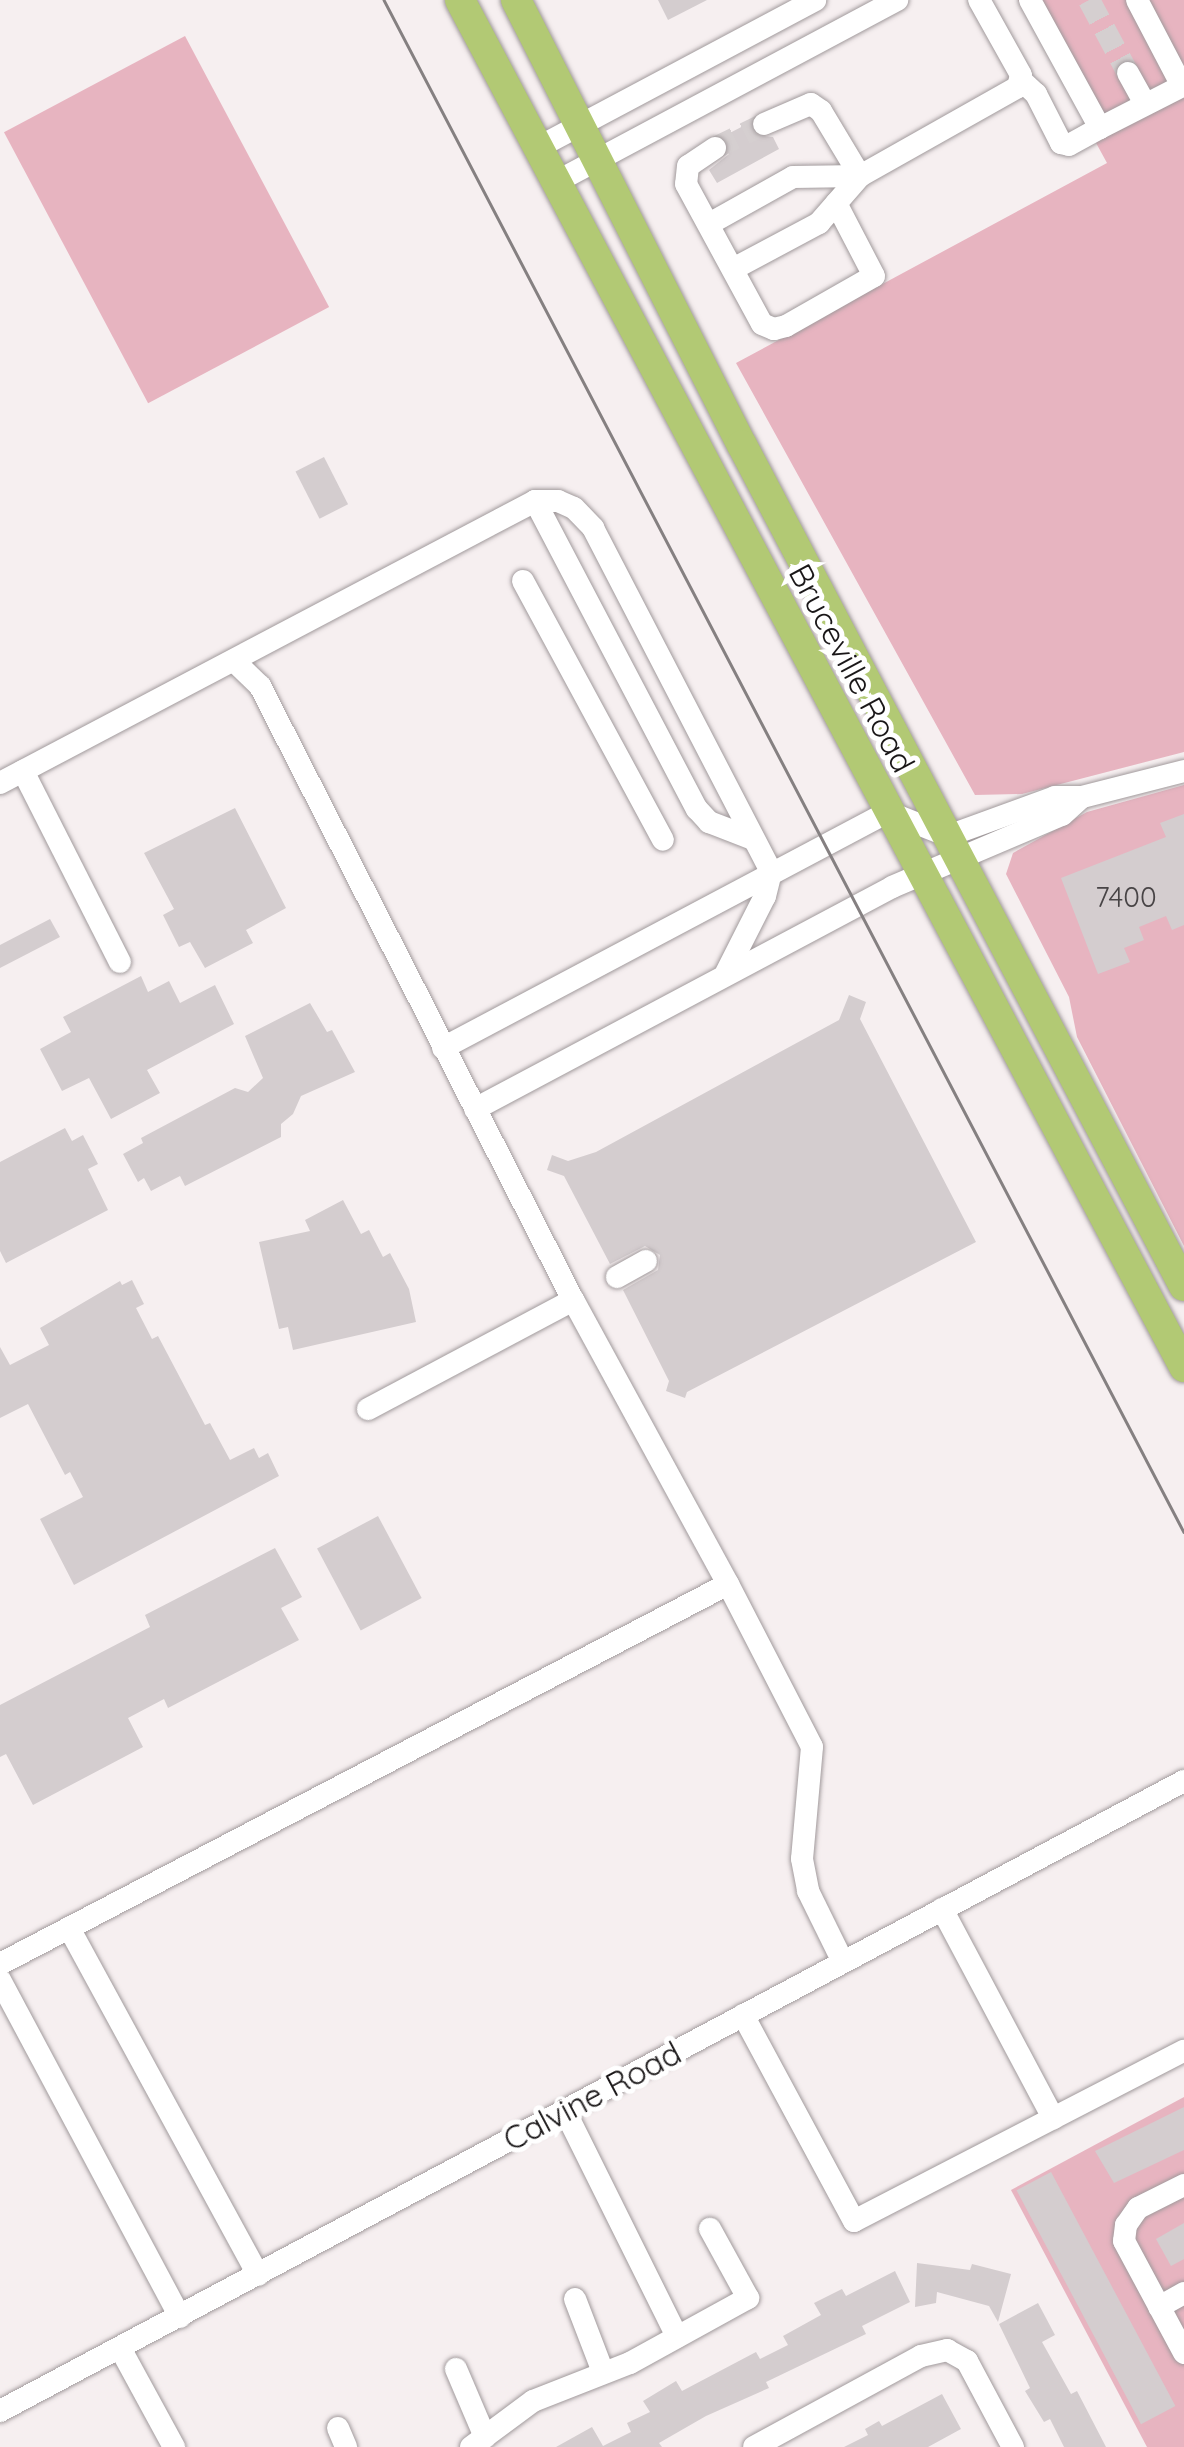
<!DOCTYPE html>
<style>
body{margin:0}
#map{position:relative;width:1184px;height:2447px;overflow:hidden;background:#f6eff0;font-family:Quicksand,sans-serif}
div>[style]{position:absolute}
.green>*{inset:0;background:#e7b4c0;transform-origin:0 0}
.building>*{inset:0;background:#d4cdcf;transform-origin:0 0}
.minor-tunnel>*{height:22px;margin-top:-11px;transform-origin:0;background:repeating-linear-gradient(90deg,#d5cfd0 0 22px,transparent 0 33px)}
.roads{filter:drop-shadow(0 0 2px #a19a9c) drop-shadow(0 0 2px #a19a9c)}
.minor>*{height:22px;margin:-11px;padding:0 11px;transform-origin:11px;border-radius:11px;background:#fff}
.major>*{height:30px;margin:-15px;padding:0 15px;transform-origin:15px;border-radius:15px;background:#b2c974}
.tram>*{height:2.5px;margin:-1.25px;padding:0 1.25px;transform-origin:1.25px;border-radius:1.25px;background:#858081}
span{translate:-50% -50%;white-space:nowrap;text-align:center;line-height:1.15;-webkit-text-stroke:10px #fff;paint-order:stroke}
.number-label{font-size:28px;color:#484446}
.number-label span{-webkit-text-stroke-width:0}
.street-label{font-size:32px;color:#1a1718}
</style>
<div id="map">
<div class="green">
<i style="clip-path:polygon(1018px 0,1184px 0,1184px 752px,1022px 794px,975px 795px,736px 363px,1107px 163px)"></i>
<i style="left:185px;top:36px;width:307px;height:205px;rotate:62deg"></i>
<i style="clip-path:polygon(1184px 785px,1184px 1246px,1077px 1037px,1069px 997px,1006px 874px,1013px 853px,1087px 812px)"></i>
<i style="clip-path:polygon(1184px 2097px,1184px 2447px,1147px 2447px,1011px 2190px)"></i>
</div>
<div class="building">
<i style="clip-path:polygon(658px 0,707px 0,668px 20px)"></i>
<i style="clip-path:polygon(749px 123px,754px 135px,773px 137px,779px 149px,717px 183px,709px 170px,729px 154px,724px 136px)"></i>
<i style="left:324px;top:457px;width:53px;height:32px;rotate:63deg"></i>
<i style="clip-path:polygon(235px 808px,286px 908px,246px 930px,253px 943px,205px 968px,190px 942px,179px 947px,163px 915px,174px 909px,144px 853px)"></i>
<i style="clip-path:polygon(1184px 814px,1184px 925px,1172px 930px,1166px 916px,1139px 927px,1144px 940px,1124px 948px,1130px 962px,1098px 974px,1061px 878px,1166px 837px,1160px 823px)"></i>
<i style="clip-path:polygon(50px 919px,60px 937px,0 968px,0 945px)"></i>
<i style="clip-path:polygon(141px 976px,148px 992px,169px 981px,180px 1003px,215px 985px,234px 1024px,147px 1070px,160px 1093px,111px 1119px,89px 1078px,62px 1091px,40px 1049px,71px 1032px,63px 1017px)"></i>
<i style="clip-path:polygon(849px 995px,866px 1002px,860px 1019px,976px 1242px,687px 1392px,685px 1398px,666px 1391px,669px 1381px,623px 1290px,658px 1270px,660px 1255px,645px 1246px,610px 1264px,564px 1176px,547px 1170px,552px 1155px,568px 1161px,596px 1152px,839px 1020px)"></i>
<i style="clip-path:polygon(310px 1003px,327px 1032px,332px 1030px,355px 1072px,301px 1096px,293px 1114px,281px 1124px,281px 1137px,185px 1186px,180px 1176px,151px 1191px,144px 1178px,138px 1182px,123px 1154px,143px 1143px,141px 1138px,235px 1088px,248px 1092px,263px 1078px,245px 1036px)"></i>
<i style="clip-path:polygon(65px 1128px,72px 1141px,83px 1135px,98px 1164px,88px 1169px,108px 1210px,6px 1263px,0 1251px,0 1162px)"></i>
<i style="clip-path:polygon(343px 1200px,361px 1234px,369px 1230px,383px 1257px,390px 1253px,409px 1289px,416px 1322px,293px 1350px,288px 1327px,279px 1329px,259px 1242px,310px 1231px,305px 1220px)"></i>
<i style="clip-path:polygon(132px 1280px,144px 1304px,136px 1308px,152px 1339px,158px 1336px,205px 1425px,210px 1423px,230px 1460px,254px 1448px,259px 1458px,268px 1453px,279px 1476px,74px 1585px,40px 1519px,83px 1497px,70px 1472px,65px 1475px,28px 1404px,0 1418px,0 1347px,10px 1365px,49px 1345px,40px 1328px,120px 1281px,122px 1285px)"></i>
<i style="left:378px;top:1516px;width:93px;height:69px;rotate:62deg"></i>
<i style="clip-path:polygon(275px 1548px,302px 1597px,281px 1608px,299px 1640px,168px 1708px,164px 1699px,128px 1718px,143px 1747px,33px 1805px,6px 1754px,0 1757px,0 1705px,150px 1627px,145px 1615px)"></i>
<i style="clip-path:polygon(1184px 2107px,1184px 2150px,1114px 2183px,1095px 2151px)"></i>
<i style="left:1051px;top:2172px;width:265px;height:39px;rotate:62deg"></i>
<i style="clip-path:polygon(1184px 2223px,1184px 2259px,1171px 2266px,1156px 2239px)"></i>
<i style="clip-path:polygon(917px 2263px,970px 2270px,972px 2264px,1011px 2274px,998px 2322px,989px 2306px,937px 2292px,936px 2303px,915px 2307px)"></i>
<i style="clip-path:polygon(895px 2271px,910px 2302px,862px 2326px,866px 2334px,766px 2382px,769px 2388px,706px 2416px,659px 2443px,662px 2447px,556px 2447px,592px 2427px,603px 2446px,631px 2432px,627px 2423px,650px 2412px,643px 2401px,676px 2381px,682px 2391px,756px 2352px,760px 2359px,788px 2345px,783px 2336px,821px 2315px,814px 2303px,842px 2289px,846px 2296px)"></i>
<i style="clip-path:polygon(1038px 2303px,1055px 2335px,1042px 2342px,1071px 2394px,1077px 2391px,1106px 2447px,1064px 2447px,1050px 2419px,1044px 2422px,1025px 2391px,1030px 2388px,999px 2324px)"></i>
<i style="clip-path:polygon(942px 2394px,961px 2429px,928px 2447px,844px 2447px,868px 2435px,865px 2429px,879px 2421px,882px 2426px)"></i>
</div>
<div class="minor-tunnel">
<i style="left:1089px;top:0;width:83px;rotate:61.9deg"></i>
<i style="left:715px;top:148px;width:55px;rotate:-26.1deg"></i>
</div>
<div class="roads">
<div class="minor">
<i style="left:1128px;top:73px;width:35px;rotate:61deg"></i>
<i style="left:1023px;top:82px;width:18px;rotate:43deg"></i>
<i style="left:1036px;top:94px;width:55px;rotate:63deg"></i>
<i style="left:1061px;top:143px;width:8px;rotate:14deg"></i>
<i style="left:1069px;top:145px;width:35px;rotate:-29deg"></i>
<i style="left:1100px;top:128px;width:146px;rotate:-118.7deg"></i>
<i style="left:764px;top:124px;width:51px;rotate:-23.1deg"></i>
<i style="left:811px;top:104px;width:12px;rotate:35deg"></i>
<i style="left:821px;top:111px;width:76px;rotate:59deg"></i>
<i style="left:1100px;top:128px;width:92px;rotate:-27.1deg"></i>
<i style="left:1182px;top:86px;width:97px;rotate:-117.6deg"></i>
<i style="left:539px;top:147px;width:313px;rotate:-28deg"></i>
<i style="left:715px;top:148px;width:32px;rotate:146deg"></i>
<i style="left:688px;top:166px;width:18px;rotate:96deg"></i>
<i style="left:686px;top:184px;width:159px;rotate:61.5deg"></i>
<i style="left:762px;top:324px;width:13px;rotate:23deg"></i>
<i style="left:774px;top:329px;width:12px;rotate:-14deg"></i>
<i style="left:786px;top:326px;width:101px;rotate:-29.6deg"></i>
<i style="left:874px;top:276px;width:82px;rotate:-117.5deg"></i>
<i style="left:556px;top:182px;width:387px;rotate:-28.1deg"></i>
<i style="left:709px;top:224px;width:96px;rotate:-29.2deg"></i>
<i style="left:793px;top:177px;width:67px;rotate:-0.9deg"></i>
<i style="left:733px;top:269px;width:98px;rotate:-28.1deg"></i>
<i style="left:819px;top:223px;width:62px;rotate:-48.9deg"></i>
<i style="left:860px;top:176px;width:181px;rotate:-29.4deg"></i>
<i style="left:1018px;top:87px;width:12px;rotate:-76deg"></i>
<i style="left:1021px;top:75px;width:86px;rotate:-119.2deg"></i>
<i style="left:535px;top:501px;width:348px;rotate:62.3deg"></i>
<i style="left:697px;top:809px;width:18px;rotate:47deg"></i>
<i style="left:709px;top:822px;width:47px;rotate:21.1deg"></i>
<i style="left:523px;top:581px;width:294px;rotate:61.6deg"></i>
<i style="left:23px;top:771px;width:214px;rotate:63.1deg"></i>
<i style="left:0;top:783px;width:605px;rotate:-27.79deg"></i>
<i style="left:535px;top:501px;width:23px"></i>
<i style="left:558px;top:501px;width:17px;rotate:24deg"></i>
<i style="left:574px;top:508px;width:28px;rotate:46deg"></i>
<i style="left:593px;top:528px;width:387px;rotate:62.6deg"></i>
<i style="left:771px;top:872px;width:25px;rotate:104deg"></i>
<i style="left:765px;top:896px;width:86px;rotate:116.9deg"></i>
<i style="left:443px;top:1048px;width:504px;rotate:-27.94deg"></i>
<i style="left:888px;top:812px;width:65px;rotate:21.8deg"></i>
<i style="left:948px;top:836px;width:114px;rotate:-20deg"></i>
<i style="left:1055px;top:797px;width:27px"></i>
<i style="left:1082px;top:797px;width:105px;rotate:-14.3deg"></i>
<i style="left:475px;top:1109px;width:472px;rotate:-28deg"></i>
<i style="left:892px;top:887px;width:185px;rotate:-23deg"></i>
<i style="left:1062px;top:815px;width:27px;rotate:-42deg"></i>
<i style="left:617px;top:1277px;width:33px;rotate:-29deg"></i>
<i style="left:368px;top:1409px;width:232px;rotate:-28deg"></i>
<i style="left:728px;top:1584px;width:183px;rotate:62.7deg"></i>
<i style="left:812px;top:1747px;width:112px;rotate:95.1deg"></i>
<i style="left:802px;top:1859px;width:33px;rotate:79deg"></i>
<i style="left:808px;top:1891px;width:79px;rotate:63.8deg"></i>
<i style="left:942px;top:1909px;width:237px;rotate:62deg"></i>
<i style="left:69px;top:1928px;width:395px;rotate:61.4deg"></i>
<i style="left:0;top:1964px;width:821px;rotate:-27.56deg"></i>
<i style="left:728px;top:1584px;width:324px;rotate:-118.6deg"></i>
<i style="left:573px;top:1300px;width:689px;rotate:-117.01deg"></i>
<i style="left:260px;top:686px;width:36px;rotate:-136deg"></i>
<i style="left:0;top:1980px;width:382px;rotate:61.9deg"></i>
<i style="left:743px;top:2015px;width:234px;rotate:61.7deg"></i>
<i style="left:854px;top:2221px;width:371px;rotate:-27.3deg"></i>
<i style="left:565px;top:2111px;width:252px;rotate:63.6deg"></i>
<i style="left:1184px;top:2185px;width:51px;rotate:153.4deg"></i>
<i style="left:1138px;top:2208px;width:21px;rotate:125deg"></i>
<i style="left:1126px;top:2225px;width:16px;rotate:97deg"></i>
<i style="left:1124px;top:2241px;width:127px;rotate:61.8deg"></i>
<i style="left:575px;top:2299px;width:78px;rotate:69deg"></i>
<i style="left:1159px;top:2307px;width:29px;rotate:-29deg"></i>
<i style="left:120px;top:2348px;width:113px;rotate:61.4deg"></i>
<i style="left:456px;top:2369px;width:74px;rotate:66.9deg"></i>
<i style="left:0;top:2411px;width:1341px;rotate:-28.02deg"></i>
<i style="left:338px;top:2428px;width:21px;rotate:67deg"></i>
<i style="left:471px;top:2447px;width:77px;rotate:-36.6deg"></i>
<i style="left:533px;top:2401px;width:104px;rotate:-21.4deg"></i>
<i style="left:630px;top:2363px;width:135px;rotate:-28.8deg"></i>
<i style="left:748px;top:2298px;width:79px;rotate:-118.8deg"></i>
<i style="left:754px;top:2447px;width:190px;rotate:-28.6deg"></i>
<i style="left:921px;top:2356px;width:27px;rotate:-13deg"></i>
<i style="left:947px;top:2350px;width:23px;rotate:29deg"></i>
<i style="left:967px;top:2361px;width:98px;rotate:61.9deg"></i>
</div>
<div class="major">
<i style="left:460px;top:0;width:1547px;rotate:62.09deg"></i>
<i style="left:516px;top:0;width:499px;rotate:63.1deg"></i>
<i style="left:742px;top:445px;width:950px;rotate:62.28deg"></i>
</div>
</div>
<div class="tram">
<i style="left:384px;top:0;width:1728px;rotate:62.43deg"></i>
</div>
<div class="number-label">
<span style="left:1126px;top:897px">7400</span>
</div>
<div class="street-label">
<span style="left:852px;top:668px;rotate:62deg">Bruceville Road</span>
<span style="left:592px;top:2096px;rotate:-28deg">Calvine Road</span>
</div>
</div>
